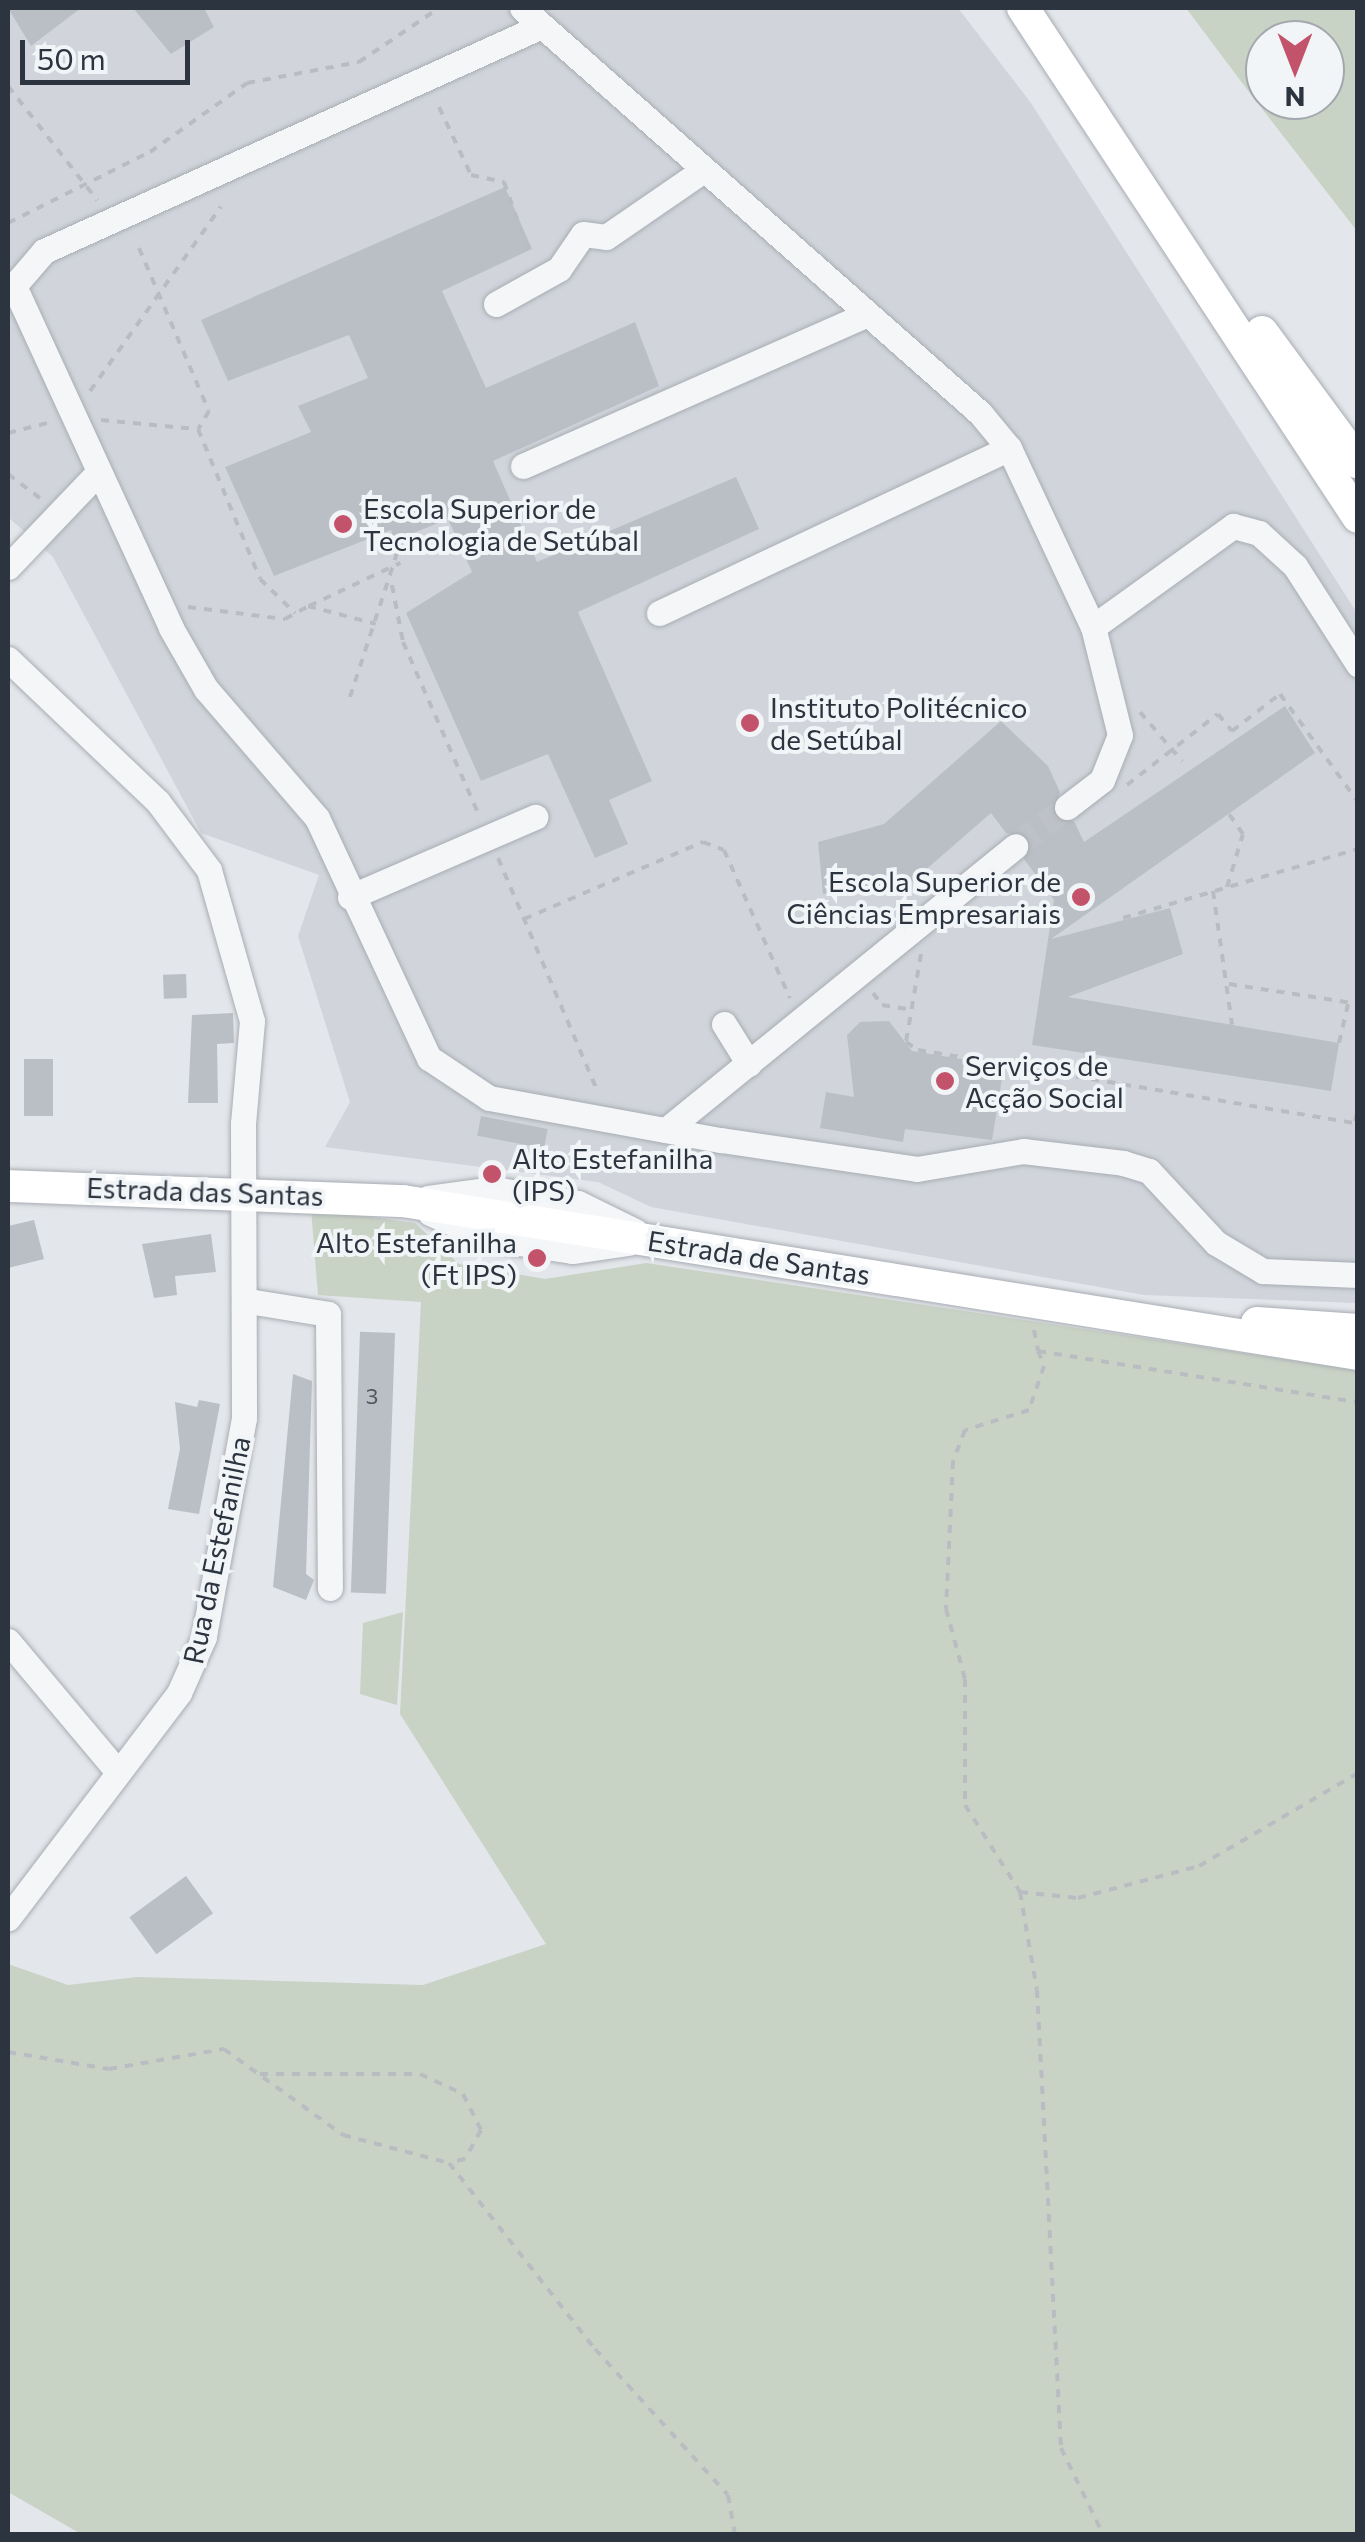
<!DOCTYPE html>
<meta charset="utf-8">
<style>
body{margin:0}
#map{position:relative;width:1365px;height:2542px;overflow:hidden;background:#e3e6ea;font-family:Commissioner,sans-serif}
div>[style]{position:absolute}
.built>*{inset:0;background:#d1d5db}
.green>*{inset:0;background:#c9d3c5}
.building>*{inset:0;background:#babfc6;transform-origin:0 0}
.minor-tunnel>*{height:25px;margin-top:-12.5px;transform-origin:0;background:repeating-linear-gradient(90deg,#bec2c8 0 25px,transparent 0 37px)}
.path>*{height:4px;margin-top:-2px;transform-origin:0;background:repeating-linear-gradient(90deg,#b9bcc1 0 8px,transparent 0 16px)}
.roads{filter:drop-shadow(0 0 2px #a8adb4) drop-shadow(0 0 2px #a8adb4)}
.minor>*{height:25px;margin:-12.5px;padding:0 12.5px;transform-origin:12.5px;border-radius:12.5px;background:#f5f6f8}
.major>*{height:32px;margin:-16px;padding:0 16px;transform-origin:16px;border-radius:16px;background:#fff}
.dots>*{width:28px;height:28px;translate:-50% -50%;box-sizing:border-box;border:5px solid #f2f5f7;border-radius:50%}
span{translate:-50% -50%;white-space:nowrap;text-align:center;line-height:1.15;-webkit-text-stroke:8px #f2f5f7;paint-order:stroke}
.number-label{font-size:22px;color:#505762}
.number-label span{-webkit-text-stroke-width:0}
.poi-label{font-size:28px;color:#2c3440}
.left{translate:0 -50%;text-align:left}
.right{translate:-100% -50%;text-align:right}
.street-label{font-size:28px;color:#2c3440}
.frame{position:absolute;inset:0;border:10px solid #2c3440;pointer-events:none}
.north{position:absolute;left:1245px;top:20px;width:100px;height:100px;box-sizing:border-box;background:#f2f5f7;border:2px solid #a3a8ae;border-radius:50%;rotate:180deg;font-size:28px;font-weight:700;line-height:40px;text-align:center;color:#2c3440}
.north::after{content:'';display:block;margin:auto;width:35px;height:45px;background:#c3536a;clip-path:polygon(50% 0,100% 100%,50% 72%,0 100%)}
.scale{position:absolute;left:20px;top:40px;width:170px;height:45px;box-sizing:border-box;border:5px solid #2c3440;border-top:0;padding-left:12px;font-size:30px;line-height:35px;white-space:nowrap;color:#2c3440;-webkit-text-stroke:8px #f2f5f7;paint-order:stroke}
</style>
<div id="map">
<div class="built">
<i style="clip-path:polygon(8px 8px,958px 8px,1031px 103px,1357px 613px,1357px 1303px,1144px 1295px,651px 1207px,598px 1182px,325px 1147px,350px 1102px,298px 936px,319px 875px,201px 833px,53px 557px,8px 517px)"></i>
</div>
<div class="green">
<i style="clip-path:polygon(evenodd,1186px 8px,1357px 8px,1357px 231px,1249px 92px,1186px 8px,1265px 40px,1325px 40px,1325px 100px,1265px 100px,1265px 40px)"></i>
<i style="clip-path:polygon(311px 1209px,415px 1223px,459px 1264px,545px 1279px,646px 1263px,1357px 1370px,1357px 2534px,81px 2534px,8px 2492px,8px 1964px,68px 1985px,137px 1977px,423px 1985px,546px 1944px,400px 1714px,421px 1302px,318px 1295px)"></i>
<i style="clip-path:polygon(403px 1612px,397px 1705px,360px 1694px,363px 1623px)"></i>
</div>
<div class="building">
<i style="clip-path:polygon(8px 8px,81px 8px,31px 46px)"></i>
<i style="clip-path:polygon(133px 8px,204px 8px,214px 27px,171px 54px)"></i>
<i style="clip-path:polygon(505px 187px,532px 249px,442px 291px,486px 388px,635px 322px,659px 386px,493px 461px,537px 562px,736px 477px,759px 529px,578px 612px,652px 781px,609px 800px,628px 844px,595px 858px,548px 754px,481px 781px,406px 613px,472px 572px,448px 519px,394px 541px,391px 530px,274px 576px,225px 467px,311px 432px,298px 406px,368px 378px,349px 335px,228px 381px,201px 320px)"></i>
<i style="clip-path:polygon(1285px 706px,1315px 753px,1051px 939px,1170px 908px,1183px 954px,1068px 997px,1339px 1043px,1331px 1091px,1032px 1045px,1054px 900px,1024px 859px,1028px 837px,1006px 833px,991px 813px,907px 886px,823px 894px,818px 842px,884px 824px,1001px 721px,1048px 766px,1060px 792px,1054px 816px,1074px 821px,1084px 842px)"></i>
<i style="left:186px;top:974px;width:24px;height:23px;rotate:88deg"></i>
<i style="clip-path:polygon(233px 1013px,234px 1043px,217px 1044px,218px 1103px,188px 1103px,192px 1015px)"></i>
<i style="clip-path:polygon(889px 1021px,912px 1051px,1004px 1066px,992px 1140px,905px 1129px,903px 1142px,820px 1128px,826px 1092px,854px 1097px,847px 1035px,860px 1022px)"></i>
<i style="left:24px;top:1059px;width:29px;height:57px"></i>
<i style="left:481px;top:1116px;width:68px;height:20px;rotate:11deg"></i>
<i style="clip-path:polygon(34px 1220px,44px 1259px,8px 1268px,8px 1226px)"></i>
<i style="clip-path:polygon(211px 1234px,216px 1272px,175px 1276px,177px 1295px,154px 1298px,142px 1244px)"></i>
<i style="left:395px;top:1333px;width:261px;height:35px;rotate:92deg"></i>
<i style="clip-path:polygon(293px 1374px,312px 1381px,306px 1574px,314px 1580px,306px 1600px,273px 1587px)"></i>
<i style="clip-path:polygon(199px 1400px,220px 1404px,199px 1514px,168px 1509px,180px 1449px,175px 1402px,197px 1407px)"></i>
<i style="left:186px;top:1876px;width:46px;height:70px;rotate:54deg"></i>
</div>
<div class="minor-tunnel">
<i style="left:1015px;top:846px;width:65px;rotate:-36.9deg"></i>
</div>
<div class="path">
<i style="left:8px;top:86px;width:145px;rotate:52deg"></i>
<i style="left:439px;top:107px;width:75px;rotate:64.8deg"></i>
<i style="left:471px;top:175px;width:34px;rotate:12deg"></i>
<i style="left:504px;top:182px;width:78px;rotate:70.6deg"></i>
<i style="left:8px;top:223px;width:159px;rotate:-26.6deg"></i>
<i style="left:150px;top:152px;width:119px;rotate:-35.4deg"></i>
<i style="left:247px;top:83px;width:114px;rotate:-10.6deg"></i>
<i style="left:359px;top:62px;width:97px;rotate:-34deg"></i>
<i style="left:139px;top:248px;width:177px;rotate:66.8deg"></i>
<i style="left:209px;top:411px;width:21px;rotate:121deg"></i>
<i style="left:198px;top:429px;width:162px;rotate:67.5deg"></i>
<i style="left:260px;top:579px;width:49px;rotate:44.2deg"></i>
<i style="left:90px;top:391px;width:226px;rotate:-54.6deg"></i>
<i style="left:101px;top:420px;width:95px;rotate:5.4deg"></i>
<i style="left:8px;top:433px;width:44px;rotate:-14.3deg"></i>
<i style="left:8px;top:474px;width:40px;rotate:37deg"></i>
<i style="left:392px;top:585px;width:58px;rotate:79.1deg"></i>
<i style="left:403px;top:642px;width:191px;rotate:66.3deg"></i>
<i style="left:309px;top:606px;width:101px;rotate:-25.3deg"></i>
<i style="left:188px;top:607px;width:98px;rotate:7.1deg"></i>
<i style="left:285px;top:619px;width:26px;rotate:-29deg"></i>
<i style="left:308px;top:606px;width:70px;rotate:14.8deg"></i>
<i style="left:350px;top:697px;width:167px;rotate:-71.9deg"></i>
<i style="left:1140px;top:712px;width:65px;rotate:49.4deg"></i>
<i style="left:1127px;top:785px;width:115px;rotate:-38deg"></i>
<i style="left:1218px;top:714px;width:22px;rotate:51deg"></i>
<i style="left:1232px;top:731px;width:61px;rotate:-37.6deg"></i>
<i style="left:1280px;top:694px;width:133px;rotate:54.2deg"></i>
<i style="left:498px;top:858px;width:255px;rotate:66.9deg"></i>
<i style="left:1227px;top:887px;width:55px;rotate:-73.2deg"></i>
<i style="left:1243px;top:834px;width:24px;rotate:-125deg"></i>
<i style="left:1213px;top:891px;width:135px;rotate:81.9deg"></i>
<i style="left:1123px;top:918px;width:244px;rotate:-16.4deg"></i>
<i style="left:524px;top:919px;width:195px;rotate:-23.3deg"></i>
<i style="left:703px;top:842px;width:22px;rotate:21deg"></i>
<i style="left:724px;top:850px;width:162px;rotate:66deg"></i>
<i style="left:921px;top:954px;width:89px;rotate:99.7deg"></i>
<i style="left:906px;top:1042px;width:14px;rotate:34deg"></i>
<i style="left:918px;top:1050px;width:446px;rotate:9.5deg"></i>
<i style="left:1229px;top:984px;width:131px;rotate:8.8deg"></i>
<i style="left:873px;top:993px;width:15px;rotate:53deg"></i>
<i style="left:882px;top:1005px;width:30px;rotate:9deg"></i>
<i style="left:1339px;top:1043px;width:40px;rotate:-77deg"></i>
<i style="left:1355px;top:1121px;width:13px;rotate:-77deg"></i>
<i style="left:1034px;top:1330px;width:21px;rotate:79deg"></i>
<i style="left:1038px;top:1351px;width:324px;rotate:9.1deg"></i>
<i style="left:1038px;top:1351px;width:16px;rotate:68deg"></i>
<i style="left:1044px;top:1366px;width:46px;rotate:108.8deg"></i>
<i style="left:1029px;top:1410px;width:67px;rotate:162.6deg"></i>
<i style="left:965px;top:1430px;width:33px;rotate:111deg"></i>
<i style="left:953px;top:1461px;width:148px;rotate:92.7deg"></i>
<i style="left:946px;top:1609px;width:73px;rotate:74.8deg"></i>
<i style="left:965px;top:1679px;width:126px;rotate:90deg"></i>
<i style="left:965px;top:1805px;width:103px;rotate:57.7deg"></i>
<i style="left:1020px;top:1892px;width:99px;rotate:80.2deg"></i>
<i style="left:1037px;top:1990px;width:459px;rotate:87deg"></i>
<i style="left:1061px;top:2448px;width:96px;rotate:64deg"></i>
<i style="left:1020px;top:1892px;width:58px;rotate:5.9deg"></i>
<i style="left:1078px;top:1898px;width:125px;rotate:-14.8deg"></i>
<i style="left:1199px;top:1866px;width:184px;rotate:-30.3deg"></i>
<i style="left:8px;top:2052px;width:102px;rotate:9.6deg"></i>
<i style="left:109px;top:2069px;width:117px;rotate:-9.9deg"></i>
<i style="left:224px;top:2049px;width:147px;rotate:35.9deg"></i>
<i style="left:343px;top:2135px;width:110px;rotate:14.8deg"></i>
<i style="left:449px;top:2163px;width:236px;rotate:51.9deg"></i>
<i style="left:595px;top:2349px;width:197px;rotate:47.7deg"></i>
<i style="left:728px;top:2495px;width:40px;rotate:80deg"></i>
<i style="left:260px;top:2074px;width:160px"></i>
<i style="left:420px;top:2074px;width:47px;rotate:24.9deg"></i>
<i style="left:463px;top:2094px;width:40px;rotate:63.4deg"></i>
<i style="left:481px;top:2130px;width:33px;rotate:119deg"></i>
<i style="left:465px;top:2159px;width:14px;rotate:168deg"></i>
</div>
<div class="roads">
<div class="minor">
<i style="left:522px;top:8px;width:611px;rotate:41.49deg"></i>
<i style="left:980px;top:413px;width:45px;rotate:50.4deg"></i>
<i style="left:1009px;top:448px;width:198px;rotate:64.9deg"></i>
<i style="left:537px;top:28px;width:541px;rotate:155.66deg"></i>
<i style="left:44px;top:251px;width:46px;rotate:130.6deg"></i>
<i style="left:14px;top:286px;width:376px;rotate:65.3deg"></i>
<i style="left:171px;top:628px;width:70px;rotate:60.2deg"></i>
<i style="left:206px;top:689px;width:170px;rotate:49.3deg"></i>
<i style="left:317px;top:818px;width:265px;rotate:65deg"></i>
<i style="left:429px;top:1058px;width:72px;rotate:33.7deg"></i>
<i style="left:489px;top:1098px;width:236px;rotate:10.3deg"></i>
<i style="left:721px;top:1140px;width:198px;rotate:8.4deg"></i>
<i style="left:917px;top:1169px;width:108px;rotate:-9.6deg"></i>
<i style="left:1023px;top:1151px;width:101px;rotate:6.8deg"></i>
<i style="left:1123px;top:1163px;width:27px;rotate:17deg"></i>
<i style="left:1149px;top:1171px;width:98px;rotate:47.1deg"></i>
<i style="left:1216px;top:1243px;width:55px;rotate:30.8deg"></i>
<i style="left:1263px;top:1271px;width:95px;rotate:2.4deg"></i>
<i style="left:496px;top:304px;width:72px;rotate:-29.1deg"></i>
<i style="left:559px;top:269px;width:42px;rotate:-55.6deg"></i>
<i style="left:583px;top:234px;width:23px;rotate:7deg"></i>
<i style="left:606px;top:237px;width:113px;rotate:-34.5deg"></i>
<i style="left:523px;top:466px;width:374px;rotate:-23.8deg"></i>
<i style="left:8px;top:567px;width:129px;rotate:-46.3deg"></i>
<i style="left:659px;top:613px;width:387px;rotate:-25.2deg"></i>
<i style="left:8px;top:659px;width:207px;rotate:43.6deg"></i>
<i style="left:158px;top:802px;width:85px;rotate:53.1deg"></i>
<i style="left:209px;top:870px;width:157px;rotate:74.1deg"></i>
<i style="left:252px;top:1021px;width:102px;rotate:95deg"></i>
<i style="left:243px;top:1123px;width:295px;rotate:89.8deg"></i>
<i style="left:244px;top:1418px;width:223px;rotate:100.4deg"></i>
<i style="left:204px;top:1637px;width:61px;rotate:114.1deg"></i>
<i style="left:179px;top:1693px;width:283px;rotate:127.2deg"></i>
<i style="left:1067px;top:807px;width:44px;rotate:-37.6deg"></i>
<i style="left:1102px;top:780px;width:48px;rotate:-68.2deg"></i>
<i style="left:1120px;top:735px;width:111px;rotate:-104deg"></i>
<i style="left:1093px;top:627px;width:173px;rotate:-35.8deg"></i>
<i style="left:1233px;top:526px;width:27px;rotate:15deg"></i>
<i style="left:1259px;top:533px;width:49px;rotate:42.5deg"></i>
<i style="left:1295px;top:566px;width:117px;rotate:57.3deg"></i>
<i style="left:350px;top:897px;width:202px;rotate:-23.4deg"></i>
<i style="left:724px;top:1024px;width:47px;rotate:58deg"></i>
<i style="left:666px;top:1130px;width:450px;rotate:-39.1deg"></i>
<i style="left:428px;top:1198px;width:67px;rotate:-7.8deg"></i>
<i style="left:494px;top:1189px;width:85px;rotate:9.5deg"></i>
<i style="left:578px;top:1203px;width:64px;rotate:26.2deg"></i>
<i style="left:430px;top:1213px;width:61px;rotate:24.1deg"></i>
<i style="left:486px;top:1238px;width:87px;rotate:8.6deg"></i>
<i style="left:572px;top:1251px;width:57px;rotate:-8.1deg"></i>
<i style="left:248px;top:1301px;width:81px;rotate:9.2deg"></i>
<i style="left:328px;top:1314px;width:274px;rotate:89.6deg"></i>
<i style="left:8px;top:1641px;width:171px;rotate:50deg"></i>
</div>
<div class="major">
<i style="left:1023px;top:8px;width:609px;rotate:56.65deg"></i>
<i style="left:1262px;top:332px;width:162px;rotate:53.6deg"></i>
<i style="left:8px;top:1186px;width:395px;rotate:2.2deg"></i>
<i style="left:403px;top:1201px;width:967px;rotate:9.1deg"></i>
<i style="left:1257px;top:1323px;width:101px;rotate:4deg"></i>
</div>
</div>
<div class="dots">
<i style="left:343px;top:524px;background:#c3536a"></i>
<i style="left:750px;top:723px;background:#c3536a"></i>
<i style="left:1081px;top:897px;background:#c3536a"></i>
<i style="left:945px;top:1081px;background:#c3536a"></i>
<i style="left:492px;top:1174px;background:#c3536a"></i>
<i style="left:537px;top:1258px;background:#c3536a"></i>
</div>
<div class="number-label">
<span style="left:372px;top:1396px">3</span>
</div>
<div class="poi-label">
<span class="left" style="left:363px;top:524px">Escola Superior de<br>Tecnologia de Setúbal</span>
<span class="left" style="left:770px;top:723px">Instituto Politécnico<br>de Setúbal</span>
<span class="right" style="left:1061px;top:897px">Escola Superior de<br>Ciências Empresariais</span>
<span class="left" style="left:965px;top:1081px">Serviços de<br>Acção Social</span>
<span class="left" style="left:512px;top:1174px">Alto Estefanilha<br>(IPS)</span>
<span class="right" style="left:517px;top:1258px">Alto Estefanilha<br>(Ft IPS)</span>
</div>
<div class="street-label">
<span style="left:205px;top:1191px;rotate:2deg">Estrada das Santas</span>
<span style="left:759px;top:1257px;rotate:9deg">Estrada de Santas</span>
<span style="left:216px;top:1550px;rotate:-78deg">Rua da Estefanilha</span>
</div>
<div class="frame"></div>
<div class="north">N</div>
<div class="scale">50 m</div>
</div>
